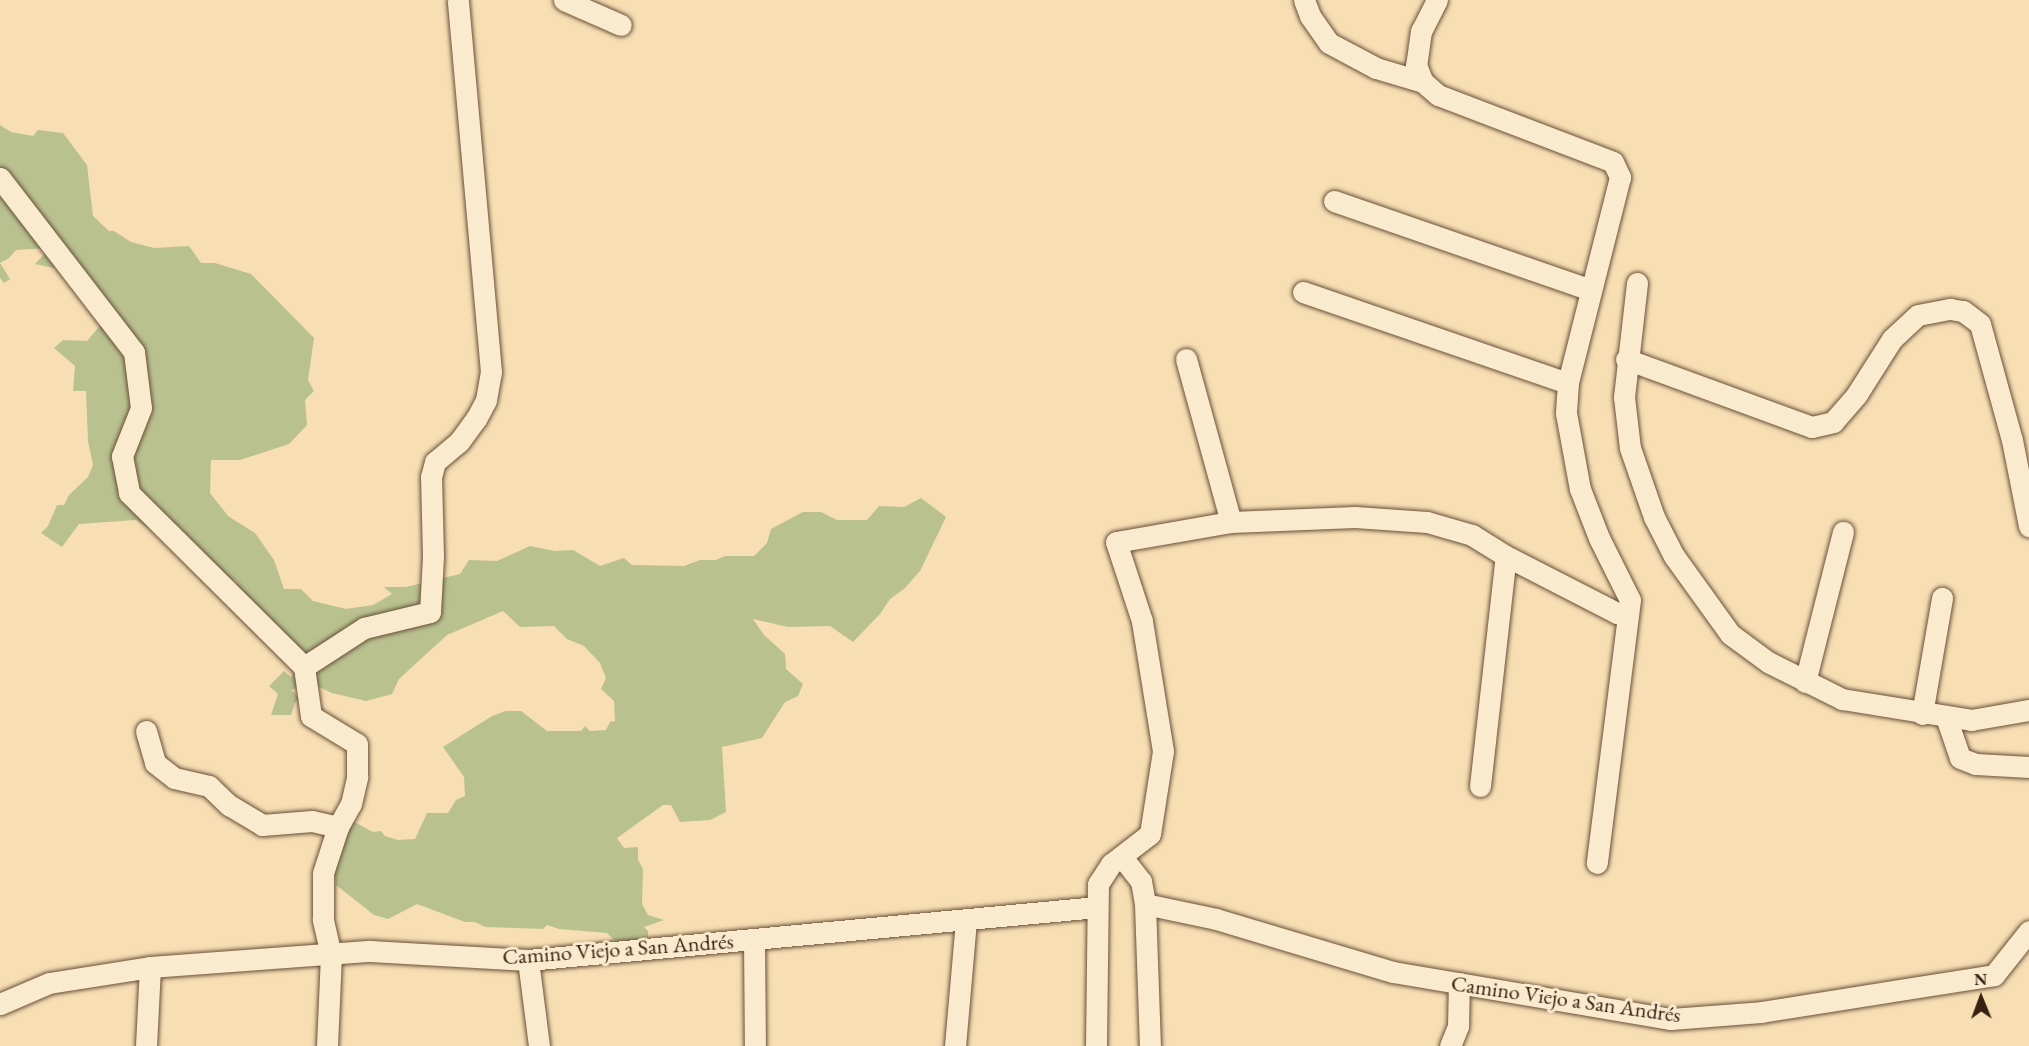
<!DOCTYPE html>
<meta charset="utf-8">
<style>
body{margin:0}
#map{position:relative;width:2029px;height:1046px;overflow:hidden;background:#f7deb3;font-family:"EB Garamond",serif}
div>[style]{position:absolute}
.green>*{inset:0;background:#b9c28f}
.roads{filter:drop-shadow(0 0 2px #68503a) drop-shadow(0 0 2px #68503a)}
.minor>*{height:21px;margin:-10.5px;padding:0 10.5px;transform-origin:10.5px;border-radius:10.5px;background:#faeace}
span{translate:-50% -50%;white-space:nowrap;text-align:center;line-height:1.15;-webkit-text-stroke:6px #faeace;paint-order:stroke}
.street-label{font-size:22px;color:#382112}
.north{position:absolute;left:1951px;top:968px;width:60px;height:60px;-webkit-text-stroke:4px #faeace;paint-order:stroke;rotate:359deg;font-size:16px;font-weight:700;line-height:24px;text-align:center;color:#382112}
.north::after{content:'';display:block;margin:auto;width:21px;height:27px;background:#382112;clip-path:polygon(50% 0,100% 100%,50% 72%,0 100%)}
</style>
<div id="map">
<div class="green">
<i style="clip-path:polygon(0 125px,11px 132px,33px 136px,38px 130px,63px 133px,87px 165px,93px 216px,109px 231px,114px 231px,131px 242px,154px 248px,189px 246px,201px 263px,215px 263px,251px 274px,314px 338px,308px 380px,314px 391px,305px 400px,307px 425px,289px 444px,240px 460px,211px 460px,210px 493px,228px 516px,255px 533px,274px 560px,284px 589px,301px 589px,313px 601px,346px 609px,373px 605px,392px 594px,384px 587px,406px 587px,460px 574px,469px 560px,497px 561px,530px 546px,555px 551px,573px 550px,600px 566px,624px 558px,632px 565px,684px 566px,700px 560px,716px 560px,725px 556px,754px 556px,767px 543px,771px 529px,803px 512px,821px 512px,837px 520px,867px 520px,879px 506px,904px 507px,921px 498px,946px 517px,920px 571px,904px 589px,890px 599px,880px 614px,853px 642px,830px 626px,788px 627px,753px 619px,764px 635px,785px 654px,786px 669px,803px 684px,798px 696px,785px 702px,762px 738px,722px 747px,726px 812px,710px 820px,680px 822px,671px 805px,663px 805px,617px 838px,624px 848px,638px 847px,638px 860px,643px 869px,642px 904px,648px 915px,664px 920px,644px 927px,648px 931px,648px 951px,614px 940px,607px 933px,559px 929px,547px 925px,543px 929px,485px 927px,475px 922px,465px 922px,417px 904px,388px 919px,374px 915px,336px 885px,335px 871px,345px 817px,373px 832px,381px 831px,385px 836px,398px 840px,415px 839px,427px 813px,448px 813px,456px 800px,465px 796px,464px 777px,443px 747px,492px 716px,506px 711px,521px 711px,547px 731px,581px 731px,585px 726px,590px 731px,606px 730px,610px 722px,615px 721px,614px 701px,601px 689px,606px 678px,600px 663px,584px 646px,567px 639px,554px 626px,520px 627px,503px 611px,447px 635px,399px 679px,392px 694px,366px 701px,332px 693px,315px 685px,303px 686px,291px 690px,299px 698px,295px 703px,291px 715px,271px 715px,278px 694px,269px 686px,284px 671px,291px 677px,298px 668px,242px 598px,236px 581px,212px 570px,136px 520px,79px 524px,62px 547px,41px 533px,48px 526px,57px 505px,64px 505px,69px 495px,88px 477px,93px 465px,88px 441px,86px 391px,73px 391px,75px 366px,54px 348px,63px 340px,87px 341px,103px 322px,63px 270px,35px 264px,50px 248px,16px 250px,9px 258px,0 263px,10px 279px,4px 283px,0 278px)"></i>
</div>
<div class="roads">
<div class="minor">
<i style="left:564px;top:0;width:62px;rotate:23.7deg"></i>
<i style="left:1304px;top:0;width:17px;rotate:69deg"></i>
<i style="left:1310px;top:16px;width:33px;rotate:55deg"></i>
<i style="left:1329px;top:43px;width:53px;rotate:28deg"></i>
<i style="left:1376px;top:68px;width:49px;rotate:16.6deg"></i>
<i style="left:1437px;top:0;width:35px;rotate:117deg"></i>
<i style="left:1421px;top:31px;width:34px;rotate:98deg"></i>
<i style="left:1416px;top:65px;width:18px;rotate:68deg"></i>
<i style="left:1423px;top:82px;width:20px;rotate:41deg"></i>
<i style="left:1438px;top:95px;width:187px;rotate:20.9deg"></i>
<i style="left:1613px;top:162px;width:17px;rotate:65deg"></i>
<i style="left:1620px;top:177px;width:212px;rotate:104.2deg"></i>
<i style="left:1568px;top:383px;width:30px;rotate:94deg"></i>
<i style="left:1566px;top:413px;width:77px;rotate:79.6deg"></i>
<i style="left:1580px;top:489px;width:53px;rotate:68.8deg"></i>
<i style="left:1599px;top:538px;width:69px;rotate:63.4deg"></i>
<i style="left:1630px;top:600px;width:265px;rotate:97.2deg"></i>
<i style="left:0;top:178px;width:220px;rotate:52.4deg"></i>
<i style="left:134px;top:352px;width:56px;rotate:82.9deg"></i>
<i style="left:141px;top:408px;width:52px;rotate:111.6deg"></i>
<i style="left:122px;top:456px;width:38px;rotate:79deg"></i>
<i style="left:129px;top:493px;width:247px;rotate:44.8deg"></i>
<i style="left:1334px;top:201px;width:272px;rotate:19.1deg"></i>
<i style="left:1637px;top:283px;width:115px;rotate:96.5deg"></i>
<i style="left:1624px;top:397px;width:51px;rotate:83.3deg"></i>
<i style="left:1630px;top:448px;width:73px;rotate:70.8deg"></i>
<i style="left:1654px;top:517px;width:44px;rotate:62.9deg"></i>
<i style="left:1674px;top:556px;width:96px;rotate:54.3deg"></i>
<i style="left:1730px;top:634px;width:47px;rotate:36.4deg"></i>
<i style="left:1768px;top:662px;width:83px;rotate:26.6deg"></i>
<i style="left:1842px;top:699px;width:131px;rotate:9.2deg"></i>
<i style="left:1971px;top:720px;width:59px;rotate:-9.8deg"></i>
<i style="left:1303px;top:292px;width:280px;rotate:19deg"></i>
<i style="left:1186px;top:359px;width:169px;rotate:74.6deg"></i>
<i style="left:1626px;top:359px;width:198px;rotate:20.1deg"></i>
<i style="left:1812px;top:427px;width:22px;rotate:-13deg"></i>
<i style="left:1833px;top:422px;width:37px;rotate:-49deg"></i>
<i style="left:1857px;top:394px;width:65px;rotate:-57.5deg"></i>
<i style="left:1892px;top:339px;width:35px;rotate:-43deg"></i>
<i style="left:1918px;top:315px;width:33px;rotate:-11deg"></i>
<i style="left:1950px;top:309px;width:13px;rotate:9deg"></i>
<i style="left:1963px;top:311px;width:21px;rotate:37deg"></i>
<i style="left:1980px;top:324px;width:120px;rotate:74.6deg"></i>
<i style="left:2012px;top:440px;width:88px;rotate:78.8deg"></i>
<i style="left:1805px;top:682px;width:155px;rotate:-75.8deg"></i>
<i style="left:1922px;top:714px;width:118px;rotate:-80.2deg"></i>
<i style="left:1946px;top:717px;width:43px;rotate:71.1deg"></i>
<i style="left:1960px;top:758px;width:17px;rotate:21deg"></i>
<i style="left:1976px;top:764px;width:53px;rotate:3.2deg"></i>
<i style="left:146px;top:731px;width:33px;rotate:74deg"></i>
<i style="left:155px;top:763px;width:24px;rotate:38deg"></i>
<i style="left:174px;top:778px;width:36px;rotate:13deg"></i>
<i style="left:209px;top:786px;width:28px;rotate:44deg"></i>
<i style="left:229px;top:805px;width:39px;rotate:31deg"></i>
<i style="left:262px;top:825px;width:50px;rotate:-4.6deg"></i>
<i style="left:312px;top:821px;width:27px;rotate:13deg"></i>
<i style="left:1480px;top:786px;width:231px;rotate:-83.6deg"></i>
<i style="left:1122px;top:857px;width:31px;rotate:52deg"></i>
<i style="left:1141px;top:881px;width:23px;rotate:80deg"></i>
<i style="left:1145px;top:904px;width:142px;rotate:88deg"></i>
<i style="left:1145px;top:904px;width:73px;rotate:11.9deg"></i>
<i style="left:1216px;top:919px;width:185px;rotate:16.7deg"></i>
<i style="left:1393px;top:972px;width:282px;rotate:9.6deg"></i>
<i style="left:1671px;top:1019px;width:90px;rotate:-4.4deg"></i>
<i style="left:1761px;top:1012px;width:236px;rotate:-9deg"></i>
<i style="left:1994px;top:975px;width:56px;rotate:-51.5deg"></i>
<i style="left:754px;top:939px;width:107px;rotate:89.5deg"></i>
<i style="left:528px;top:960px;width:87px;rotate:82.7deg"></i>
<i style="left:0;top:1004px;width:53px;rotate:-23.2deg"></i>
<i style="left:49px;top:983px;width:102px;rotate:-9deg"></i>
<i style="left:150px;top:967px;width:221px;rotate:-4.2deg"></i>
<i style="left:370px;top:951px;width:158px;rotate:3.3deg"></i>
<i style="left:528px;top:960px;width:571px;rotate:-5.32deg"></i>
<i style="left:146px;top:1046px;width:79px;rotate:-87.1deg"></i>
<i style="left:327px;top:1046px;width:91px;rotate:-87.5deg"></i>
<i style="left:331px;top:955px;width:37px;rotate:-103deg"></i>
<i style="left:323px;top:919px;width:46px;rotate:-90deg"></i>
<i style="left:323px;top:873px;width:48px;rotate:-71.9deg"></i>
<i style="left:338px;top:827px;width:26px;rotate:-61deg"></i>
<i style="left:351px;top:804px;width:28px;rotate:-77deg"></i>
<i style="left:357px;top:777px;width:33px;rotate:-90deg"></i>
<i style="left:357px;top:744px;width:54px;rotate:-148.7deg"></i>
<i style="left:311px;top:716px;width:49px;rotate:-98.1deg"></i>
<i style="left:304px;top:667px;width:72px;rotate:-33deg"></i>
<i style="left:364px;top:628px;width:68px;rotate:-13.6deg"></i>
<i style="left:430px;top:612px;width:55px;rotate:-86.9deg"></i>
<i style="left:433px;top:557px;width:80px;rotate:-91.4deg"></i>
<i style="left:431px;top:477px;width:16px;rotate:-75deg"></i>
<i style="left:435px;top:462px;width:31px;rotate:-40deg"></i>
<i style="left:459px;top:442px;width:29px;rotate:-54deg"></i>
<i style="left:476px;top:419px;width:21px;rotate:-62deg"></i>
<i style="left:486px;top:400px;width:28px;rotate:-80deg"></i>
<i style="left:491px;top:372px;width:373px;rotate:-95.1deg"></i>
<i style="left:955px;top:1046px;width:127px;rotate:-85deg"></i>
<i style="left:1096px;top:1046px;width:162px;rotate:-89.3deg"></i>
<i style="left:1098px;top:884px;width:24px;rotate:-57deg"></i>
<i style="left:1111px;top:864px;width:49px;rotate:-37.6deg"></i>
<i style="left:1150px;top:834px;width:84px;rotate:-81.1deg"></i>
<i style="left:1163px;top:751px;width:132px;rotate:-99.2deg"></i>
<i style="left:1142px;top:621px;width:83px;rotate:-108.2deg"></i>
<i style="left:1116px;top:542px;width:117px;rotate:-9.9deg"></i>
<i style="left:1231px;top:522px;width:124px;rotate:-2.3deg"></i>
<i style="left:1355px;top:517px;width:72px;rotate:4deg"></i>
<i style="left:1427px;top:522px;width:47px;rotate:16.1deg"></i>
<i style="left:1472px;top:535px;width:40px;rotate:32deg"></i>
<i style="left:1506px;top:556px;width:125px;rotate:27.2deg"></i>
<i style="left:1617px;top:613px;width:10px"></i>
<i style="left:1450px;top:1046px;width:22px;rotate:-68deg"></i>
<i style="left:1458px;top:1026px;width:43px;rotate:-88.7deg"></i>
</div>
</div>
<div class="street-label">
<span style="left:618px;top:949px;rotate:-4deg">Camino Viejo a San Andrés</span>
<span style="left:1566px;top:999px;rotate:8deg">Camino Viejo a San Andrés</span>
</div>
<div class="north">N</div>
</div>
